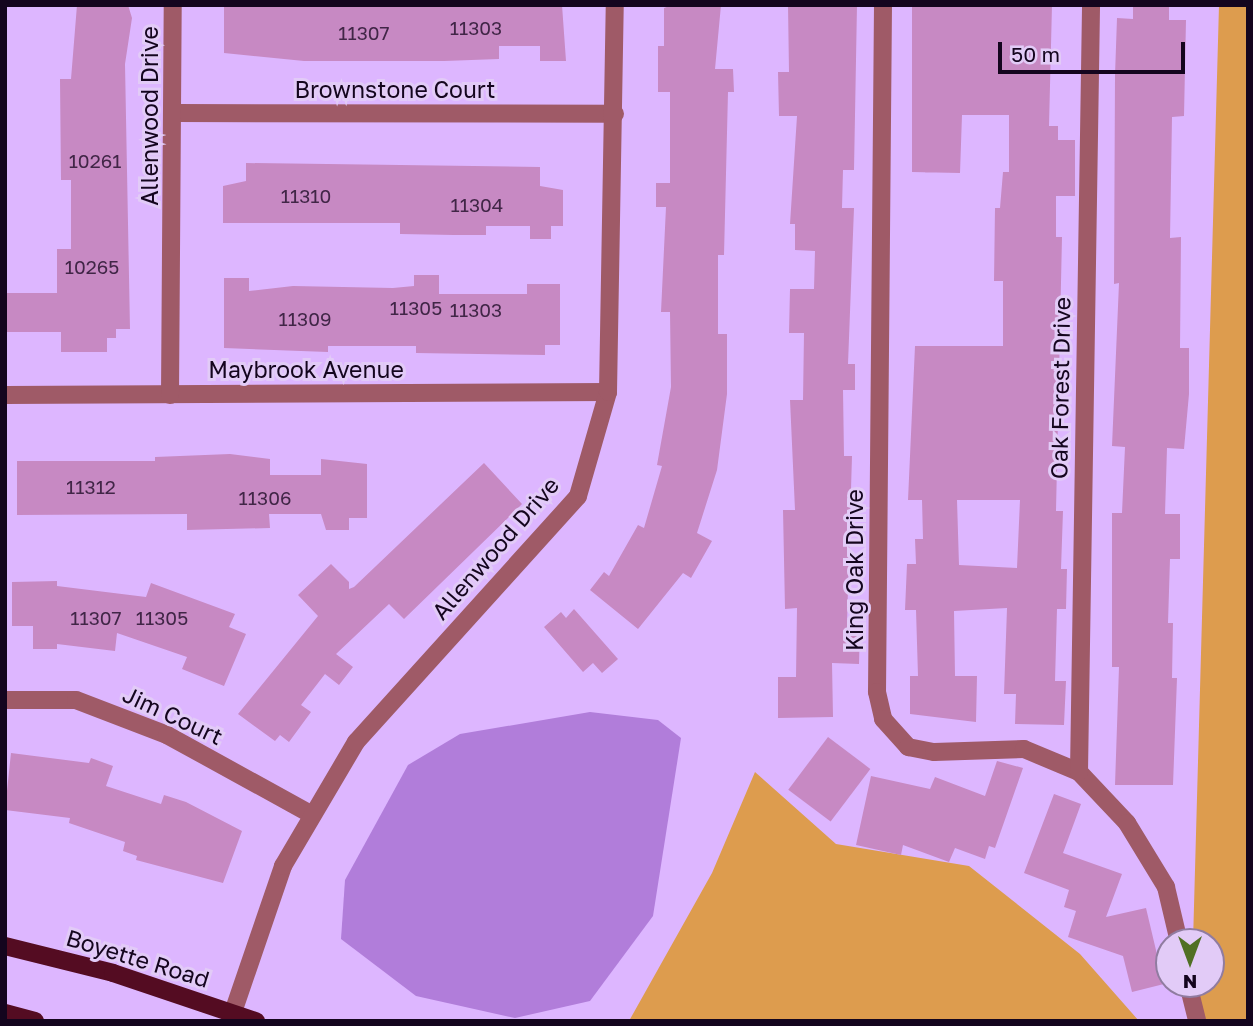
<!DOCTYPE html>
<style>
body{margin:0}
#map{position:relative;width:1253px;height:1026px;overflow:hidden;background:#ddb6ff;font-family:"Golos Text",sans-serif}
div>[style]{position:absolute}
.green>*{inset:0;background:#dd9c4e}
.water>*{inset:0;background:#b17dda}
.building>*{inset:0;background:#c789c3;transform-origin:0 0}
.minor>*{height:18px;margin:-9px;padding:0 9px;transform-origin:9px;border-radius:9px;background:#9f5a67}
.major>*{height:18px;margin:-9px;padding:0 9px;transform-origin:9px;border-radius:9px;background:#540c22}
span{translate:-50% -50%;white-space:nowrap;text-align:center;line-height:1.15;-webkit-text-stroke:6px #e2cbf7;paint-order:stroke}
.number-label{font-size:19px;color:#412647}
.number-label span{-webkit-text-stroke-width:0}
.street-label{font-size:23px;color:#14051e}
.frame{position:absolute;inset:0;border:7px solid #14051e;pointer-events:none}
.north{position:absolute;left:1155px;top:928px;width:70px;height:70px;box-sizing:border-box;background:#e2cbf7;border:2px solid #907ca0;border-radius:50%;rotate:180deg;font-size:19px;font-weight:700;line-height:28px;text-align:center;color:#14051e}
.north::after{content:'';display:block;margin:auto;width:24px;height:32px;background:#516f25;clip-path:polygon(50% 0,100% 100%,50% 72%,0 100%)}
.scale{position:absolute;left:998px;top:42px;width:187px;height:32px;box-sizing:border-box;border:4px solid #14051e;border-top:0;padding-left:9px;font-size:21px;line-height:24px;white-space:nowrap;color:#14051e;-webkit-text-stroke:5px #e2cbf7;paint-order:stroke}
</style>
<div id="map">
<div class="green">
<i style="clip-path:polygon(1219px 5px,1248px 5px,1248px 1021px,1191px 1021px,1192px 984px,1211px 984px,1211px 942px,1193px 942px)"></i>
<i style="clip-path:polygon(755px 772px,836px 844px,969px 866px,1080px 954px,1139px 1021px,629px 1021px,712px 873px)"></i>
</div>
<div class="water">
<i style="clip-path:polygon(590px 712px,658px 720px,681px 738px,653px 916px,590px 1001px,515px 1018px,416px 996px,341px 939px,345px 880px,408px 765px,460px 734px)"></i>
</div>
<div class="building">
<i style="clip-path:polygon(77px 5px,128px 5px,132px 18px,125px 64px,130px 329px,116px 329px,116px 338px,107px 338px,107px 352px,61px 352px,61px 332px,5px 332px,5px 293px,57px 293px,57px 249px,71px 249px,71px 180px,61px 180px,60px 79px,71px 79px)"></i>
<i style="clip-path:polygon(224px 5px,562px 5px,566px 61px,540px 61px,540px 46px,499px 46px,499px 59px,444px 61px,304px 61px,224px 53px)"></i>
<i style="clip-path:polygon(672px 5px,721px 5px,715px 69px,733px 69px,734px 92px,728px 92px,724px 255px,718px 255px,718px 334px,727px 334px,727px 394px,717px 470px,697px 533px,712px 541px,691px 578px,683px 573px,638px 629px,590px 590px,604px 572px,609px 576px,638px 525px,644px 528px,662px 466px,657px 465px,671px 387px,670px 312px,661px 312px,666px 207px,656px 207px,656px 183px,670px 183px,670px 92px,658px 92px,658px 46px,664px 46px,664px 8px)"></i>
<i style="clip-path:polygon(788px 5px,857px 5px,854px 170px,843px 170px,842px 208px,854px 208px,848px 364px,855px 364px,855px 390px,843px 390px,844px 456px,852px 456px,847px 623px,860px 624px,859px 664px,832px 663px,833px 717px,778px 718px,778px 677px,796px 677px,797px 608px,785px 609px,783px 510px,795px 510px,790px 400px,803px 400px,804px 333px,789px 333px,790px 289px,814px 289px,815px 251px,795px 250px,795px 224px,790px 224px,797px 116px,779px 116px,778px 72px,789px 72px)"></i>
<i style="clip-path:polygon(evenodd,912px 5px,1052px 5px,1049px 126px,1058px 126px,1058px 140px,1075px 140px,1075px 196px,1056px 196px,1056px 237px,1062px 237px,1056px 511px,1063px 511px,1061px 569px,1067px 569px,1066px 609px,1057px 609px,1055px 681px,1066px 681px,1064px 725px,1015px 724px,1016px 694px,1004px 694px,1007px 608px,954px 611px,955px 676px,977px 676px,976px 722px,910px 714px,910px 676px,918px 676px,916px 610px,905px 610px,907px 564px,916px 564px,915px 539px,923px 539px,922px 500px,908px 500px,915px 346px,1003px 346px,1003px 281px,994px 281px,995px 208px,1000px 208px,1003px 172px,1009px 172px,1009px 115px,962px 115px,960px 173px,912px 172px,912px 5px,957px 500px,1020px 500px,1017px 568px,959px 565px,957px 500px)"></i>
<i style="clip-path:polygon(1133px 5px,1169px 5px,1169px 20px,1186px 20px,1184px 116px,1172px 117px,1170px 238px,1181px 237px,1180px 348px,1189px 348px,1189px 394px,1184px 449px,1167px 448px,1165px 514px,1180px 514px,1180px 559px,1170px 559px,1168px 623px,1173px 623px,1172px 678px,1177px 678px,1173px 785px,1115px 785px,1119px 667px,1112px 667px,1112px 513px,1122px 513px,1125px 447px,1112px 446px,1119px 283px,1114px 284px,1115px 75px,1117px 18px,1133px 19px)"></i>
<i style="clip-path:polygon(246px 163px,540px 167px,540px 186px,563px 190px,563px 226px,551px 226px,551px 239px,530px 239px,530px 226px,486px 226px,486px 235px,454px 235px,400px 234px,400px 223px,223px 223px,223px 186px,246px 181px)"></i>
<i style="clip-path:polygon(414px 275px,439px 275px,439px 294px,527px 294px,527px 284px,560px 284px,560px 345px,545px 345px,545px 355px,416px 353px,416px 346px,328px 346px,328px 352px,224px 348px,224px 278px,249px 278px,249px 291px,293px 286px,393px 288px,414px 286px)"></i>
<i style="clip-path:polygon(230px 454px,270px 459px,270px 475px,321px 475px,321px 459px,367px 464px,367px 518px,349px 518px,349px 530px,326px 530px,321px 514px,269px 514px,270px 528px,187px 530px,187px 514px,17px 515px,17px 461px,155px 461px,155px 457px)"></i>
<i style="clip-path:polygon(484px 463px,522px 504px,511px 515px,404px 619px,389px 604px,336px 654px,353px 667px,339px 685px,325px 674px,301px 705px,311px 712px,289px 742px,280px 735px,275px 741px,238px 714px,318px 616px,298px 595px,331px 564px,349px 582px,349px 589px,354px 587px)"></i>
<i style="clip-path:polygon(57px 581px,57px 586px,146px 597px,151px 583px,235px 614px,229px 627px,246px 634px,224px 686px,182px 669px,187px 657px,117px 633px,115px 651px,57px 644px,57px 649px,33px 649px,33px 626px,12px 626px,12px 582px)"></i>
<i style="clip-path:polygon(574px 609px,618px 659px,602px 673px,593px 663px,583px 672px,544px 627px,561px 612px,566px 618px)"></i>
<i style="left:828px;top:737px;width:53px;height:66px;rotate:37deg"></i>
<i style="clip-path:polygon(11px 753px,89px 763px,91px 758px,113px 766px,106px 786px,161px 804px,164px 795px,186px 802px,242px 831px,223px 883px,136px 860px,137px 856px,123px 851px,125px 842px,69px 823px,70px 818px,5px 810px)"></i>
<i style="clip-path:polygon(997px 761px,1023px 768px,995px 848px,989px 846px,985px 859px,955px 848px,949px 862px,903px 845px,901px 855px,856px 845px,871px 776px,930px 789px,935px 777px,985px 796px)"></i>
<i style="clip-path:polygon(1054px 794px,1081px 804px,1063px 853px,1122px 874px,1106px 917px,1146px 908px,1164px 984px,1132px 992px,1123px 956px,1068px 937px,1076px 911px,1064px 907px,1069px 890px,1024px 873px)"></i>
</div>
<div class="minor">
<i style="left:883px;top:5px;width:687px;rotate:90.5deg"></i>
<i style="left:877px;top:692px;width:28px;rotate:77deg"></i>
<i style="left:883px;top:719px;width:38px;rotate:48deg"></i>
<i style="left:908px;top:747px;width:26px;rotate:11deg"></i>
<i style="left:934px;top:752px;width:90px;rotate:-1.9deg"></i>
<i style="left:1024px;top:749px;width:60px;rotate:22.7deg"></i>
<i style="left:1079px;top:772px;width:70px;rotate:46.7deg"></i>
<i style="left:1127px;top:823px;width:75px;rotate:58.6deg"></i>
<i style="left:1166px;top:887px;width:57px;rotate:76.7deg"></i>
<i style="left:175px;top:113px;width:440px;rotate:0.1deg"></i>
<i style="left:5px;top:395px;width:603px;rotate:-0.29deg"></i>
<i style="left:170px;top:395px;width:390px;rotate:-89.6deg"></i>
<i style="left:5px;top:700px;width:71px"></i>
<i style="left:76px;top:700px;width:97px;rotate:21deg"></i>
<i style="left:167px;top:735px;width:162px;rotate:28.8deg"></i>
<i style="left:1079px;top:772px;width:767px;rotate:-89.1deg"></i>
<i style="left:1188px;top:984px;width:38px;rotate:76deg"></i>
<i style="left:230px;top:1021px;width:164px;rotate:-71.1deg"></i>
<i style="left:283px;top:866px;width:144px;rotate:-59.5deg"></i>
<i style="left:356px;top:742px;width:331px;rotate:-47.9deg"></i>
<i style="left:578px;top:496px;width:108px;rotate:-73.9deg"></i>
<i style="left:608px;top:392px;width:387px;rotate:-89deg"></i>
</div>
<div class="major">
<i style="left:5px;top:946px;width:111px;rotate:14deg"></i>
<i style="left:113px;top:973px;width:151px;rotate:18.6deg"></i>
<i style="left:5px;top:1013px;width:31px;rotate:15deg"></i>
</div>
<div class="number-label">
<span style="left:476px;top:28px">11303</span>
<span style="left:364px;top:33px">11307</span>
<span style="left:95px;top:161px">10261</span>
<span style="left:306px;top:196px">11310</span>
<span style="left:477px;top:205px">11304</span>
<span style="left:92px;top:267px">10265</span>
<span style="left:416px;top:308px">11305</span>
<span style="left:476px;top:310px">11303</span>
<span style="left:305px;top:319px">11309</span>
<span style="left:91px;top:487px">11312</span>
<span style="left:265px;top:498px">11306</span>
<span style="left:96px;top:618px">11307</span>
<span style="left:162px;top:618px">11305</span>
</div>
<div class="street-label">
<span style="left:395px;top:89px">Brownstone Court</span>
<span style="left:149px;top:116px;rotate:-90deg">Allenwood Drive</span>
<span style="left:306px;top:369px">Maybrook Avenue</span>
<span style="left:1060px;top:388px;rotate:-89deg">Oak Forest Drive</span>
<span style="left:495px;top:548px;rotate:-49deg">Allenwood Drive</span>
<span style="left:854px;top:570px;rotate:-90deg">King Oak Drive</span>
<span style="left:173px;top:715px;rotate:25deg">Jim Court</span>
<span style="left:138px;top:958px;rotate:17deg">Boyette Road</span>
</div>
<div class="frame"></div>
<div class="north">N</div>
<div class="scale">50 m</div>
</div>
